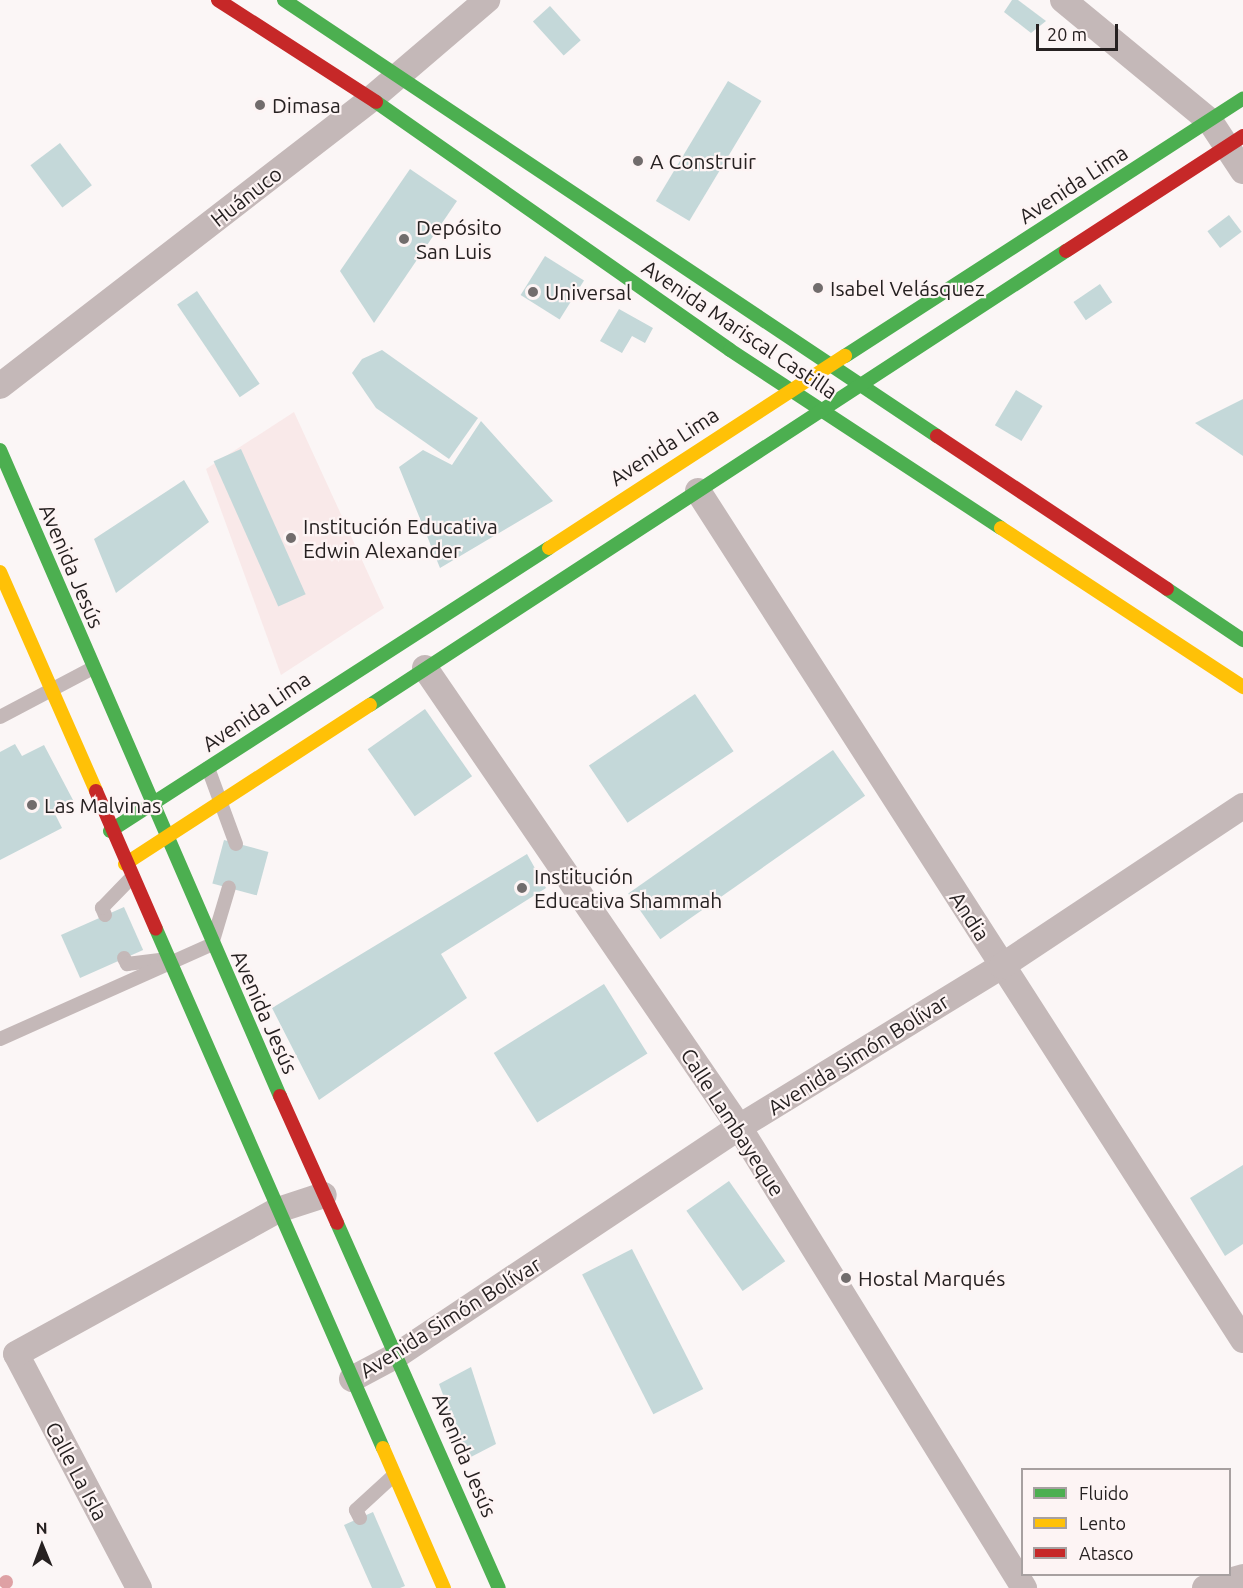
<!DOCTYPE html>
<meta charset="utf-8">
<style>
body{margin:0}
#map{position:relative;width:1243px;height:1588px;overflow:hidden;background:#fbf6f6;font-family:Ubuntu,sans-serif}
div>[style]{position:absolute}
.built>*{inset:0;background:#f9e9e9}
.water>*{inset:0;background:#dea1a4}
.round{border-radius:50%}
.building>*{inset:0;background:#c4d8d9;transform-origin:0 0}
.lane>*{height:14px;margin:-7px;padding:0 7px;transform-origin:7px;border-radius:7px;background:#c4b8b8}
.street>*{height:26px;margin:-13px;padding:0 13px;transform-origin:13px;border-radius:13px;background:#c4b8b8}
.fast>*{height:14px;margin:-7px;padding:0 7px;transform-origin:7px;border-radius:7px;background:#4caf50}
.slow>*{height:14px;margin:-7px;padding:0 7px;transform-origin:7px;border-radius:7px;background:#ffc107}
.jam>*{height:14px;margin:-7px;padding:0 7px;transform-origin:7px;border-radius:7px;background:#c62828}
.dots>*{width:16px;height:16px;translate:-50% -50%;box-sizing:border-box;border:3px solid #fdf4f4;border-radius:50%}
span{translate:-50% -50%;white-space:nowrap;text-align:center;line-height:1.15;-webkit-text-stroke:4.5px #fdf4f4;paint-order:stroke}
.poi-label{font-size:21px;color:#262121}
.left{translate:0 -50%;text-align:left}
.street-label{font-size:21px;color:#262121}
.legend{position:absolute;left:1021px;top:1468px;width:210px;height:108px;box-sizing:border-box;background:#fdf4f4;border:2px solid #a7a0a0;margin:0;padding:8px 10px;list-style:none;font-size:18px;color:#262121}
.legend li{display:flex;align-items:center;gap:12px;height:30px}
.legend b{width:30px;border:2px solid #a7a0a0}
.north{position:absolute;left:12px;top:1516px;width:60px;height:60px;-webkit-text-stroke:4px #fdf4f4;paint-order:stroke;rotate:359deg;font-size:16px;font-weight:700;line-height:24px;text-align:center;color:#262121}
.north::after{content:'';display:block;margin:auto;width:21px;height:27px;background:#262121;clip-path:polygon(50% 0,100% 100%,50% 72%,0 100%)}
.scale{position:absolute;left:1036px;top:24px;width:82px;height:27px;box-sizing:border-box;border:3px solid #262121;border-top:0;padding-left:8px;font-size:18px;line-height:21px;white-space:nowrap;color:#262121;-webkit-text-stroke:4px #fdf4f4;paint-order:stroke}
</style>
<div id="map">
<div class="built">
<i style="clip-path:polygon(294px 412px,384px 608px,281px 675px,206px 469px)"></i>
</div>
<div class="water">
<i class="round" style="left:-1px;top:1575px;width:14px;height:14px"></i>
</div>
<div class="building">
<i style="clip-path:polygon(1012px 0,1018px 0,1046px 21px,1031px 33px,1004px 12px)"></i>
<i style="left:550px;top:6px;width:46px;height:23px;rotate:48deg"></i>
<i style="left:728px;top:81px;width:39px;height:140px;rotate:31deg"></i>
<i style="left:60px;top:143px;width:53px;height:37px;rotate:53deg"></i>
<i style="clip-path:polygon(410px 169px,457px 201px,374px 323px,340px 271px)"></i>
<i style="left:1229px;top:215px;width:21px;height:27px;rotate:53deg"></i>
<i style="left:545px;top:256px;width:46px;height:46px;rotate:32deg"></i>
<i style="left:1100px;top:284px;width:22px;height:32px;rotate:56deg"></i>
<i style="left:197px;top:291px;width:112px;height:24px;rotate:56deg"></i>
<i style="clip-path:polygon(619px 309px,653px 328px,645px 343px,632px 336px,622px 353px,600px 341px)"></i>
<i style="clip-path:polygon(382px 350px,478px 418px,449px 459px,376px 408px,352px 373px,362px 359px)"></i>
<i style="left:1016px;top:390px;width:31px;height:41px;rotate:31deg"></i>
<i style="clip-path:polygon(1243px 399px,1243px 456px,1195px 423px)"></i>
<i style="clip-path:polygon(481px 421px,553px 501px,440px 568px,399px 467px,423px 450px,452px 465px)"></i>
<i style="left:241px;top:449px;width:159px;height:30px;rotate:66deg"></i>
<i style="clip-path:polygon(184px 480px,209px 522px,116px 593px,94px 539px)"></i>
<i style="left:695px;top:694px;width:69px;height:128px;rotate:56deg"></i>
<i style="left:425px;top:709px;width:82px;height:70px;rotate:55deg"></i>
<i style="clip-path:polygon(15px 744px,22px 756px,44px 745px,73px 800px,53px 810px,62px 828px,0 860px,0 752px)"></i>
<i style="left:833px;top:750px;width:56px;height:250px;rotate:55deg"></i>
<i style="left:224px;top:840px;width:46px;height:45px;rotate:15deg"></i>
<i style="clip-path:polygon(527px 854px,546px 888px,441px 954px,467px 998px,319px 1100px,272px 1008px)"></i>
<i style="left:124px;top:907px;width:47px;height:69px;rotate:66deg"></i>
<i style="left:604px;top:984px;width:82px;height:130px;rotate:58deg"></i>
<i style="clip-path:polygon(1243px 1165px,1243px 1244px,1225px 1256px,1190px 1198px)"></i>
<i style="left:729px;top:1181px;width:98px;height:52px;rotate:55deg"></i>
<i style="left:632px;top:1249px;width:157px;height:56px;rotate:63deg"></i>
<i style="clip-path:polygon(471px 1367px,496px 1444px,467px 1459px,439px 1384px)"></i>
<i style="clip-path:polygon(373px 1512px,405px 1586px,400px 1588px,372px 1588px,344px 1525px)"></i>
</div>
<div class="lane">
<i style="left:0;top:717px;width:105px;rotate:-27.8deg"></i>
<i style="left:208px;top:768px;width:81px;rotate:69.8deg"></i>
<i style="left:105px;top:915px;width:8px;rotate:-113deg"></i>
<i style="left:102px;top:908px;width:42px;rotate:-46deg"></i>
<i style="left:124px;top:958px;width:7px;rotate:63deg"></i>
<i style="left:127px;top:964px;width:39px;rotate:-7deg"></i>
<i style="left:0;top:1039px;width:232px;rotate:-24.1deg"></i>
<i style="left:212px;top:944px;width:59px;rotate:-73.4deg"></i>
<i style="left:360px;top:1518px;width:9px;rotate:-117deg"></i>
<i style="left:356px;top:1510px;width:52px;rotate:-42.6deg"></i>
</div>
<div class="street">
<i style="left:1063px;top:0;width:190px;rotate:39.5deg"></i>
<i style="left:1210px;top:121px;width:60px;rotate:56.6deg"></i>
<i style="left:0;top:386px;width:469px;rotate:-37.7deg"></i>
<i style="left:371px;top:99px;width:153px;rotate:-40.5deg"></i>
<i style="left:698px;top:491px;width:1009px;rotate:57.3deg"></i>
<i style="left:425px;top:668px;width:556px;rotate:55.62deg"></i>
<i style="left:739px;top:1127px;width:542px;rotate:58.27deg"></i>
<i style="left:352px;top:1379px;width:53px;rotate:-28deg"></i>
<i style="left:399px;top:1354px;width:409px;rotate:-33.7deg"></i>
<i style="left:739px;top:1127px;width:308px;rotate:-31.5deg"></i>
<i style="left:1002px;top:966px;width:289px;rotate:-33.6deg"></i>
<i style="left:139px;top:1588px;width:264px;rotate:-117.7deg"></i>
<i style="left:16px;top:1354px;width:299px;rotate:-28.8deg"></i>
<i style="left:278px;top:1210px;width:48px;rotate:-18.1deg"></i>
<i style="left:1205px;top:1588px;width:40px;rotate:-16deg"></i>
</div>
<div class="fast">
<i style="left:284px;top:0;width:785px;rotate:33.73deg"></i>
<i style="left:376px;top:102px;width:432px;rotate:35deg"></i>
<i style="left:730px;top:350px;width:324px;rotate:33.3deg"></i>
<i style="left:845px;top:356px;width:474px;rotate:-32.9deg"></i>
<i style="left:0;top:450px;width:704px;rotate:66.57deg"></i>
<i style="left:1167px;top:589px;width:92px;rotate:33.9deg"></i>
<i style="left:370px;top:705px;width:831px;rotate:-33.12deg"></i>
<i style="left:110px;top:831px;width:522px;rotate:-32.81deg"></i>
<i style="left:156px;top:929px;width:566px;rotate:66.38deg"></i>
<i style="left:337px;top:1223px;width:399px;rotate:66.1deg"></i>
</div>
<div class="slow">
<i style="left:1001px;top:528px;width:290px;rotate:33.3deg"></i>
<i style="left:549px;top:548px;width:353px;rotate:-33deg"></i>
<i style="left:0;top:572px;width:239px;rotate:66.3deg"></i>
<i style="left:125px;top:864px;width:292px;rotate:-33deg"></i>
<i style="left:383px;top:1448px;width:153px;rotate:66.5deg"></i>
</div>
<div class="jam">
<i style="left:218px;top:0;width:188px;rotate:32.8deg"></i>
<i style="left:1066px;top:251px;width:211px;rotate:-33deg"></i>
<i style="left:937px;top:436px;width:276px;rotate:33.6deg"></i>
<i style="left:96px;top:791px;width:150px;rotate:66.5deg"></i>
<i style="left:280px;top:1096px;width:139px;rotate:65.8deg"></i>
</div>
<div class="dots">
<i style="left:260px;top:105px;background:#716c6c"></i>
<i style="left:638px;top:161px;background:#716c6c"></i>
<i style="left:404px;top:239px;background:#716c6c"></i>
<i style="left:818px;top:288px;background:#716c6c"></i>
<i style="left:533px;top:292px;background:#716c6c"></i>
<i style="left:291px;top:538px;background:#716c6c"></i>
<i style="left:32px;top:805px;background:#716c6c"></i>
<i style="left:522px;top:888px;background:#716c6c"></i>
<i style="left:846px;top:1278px;background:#716c6c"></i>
</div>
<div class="poi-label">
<span class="left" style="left:272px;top:105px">Dimasa</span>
<span class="left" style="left:650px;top:161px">A Construir</span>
<span class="left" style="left:416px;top:239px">Depósito<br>San Luis</span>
<span class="left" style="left:830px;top:288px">Isabel Velásquez</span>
<span class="left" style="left:545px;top:292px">Universal</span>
<span class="left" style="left:303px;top:538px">Institución Educativa<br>Edwin Alexander</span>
<span class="left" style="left:44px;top:805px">Las Malvinas</span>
<span class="left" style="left:534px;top:888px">Institución<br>Educativa Shammah</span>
<span class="left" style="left:858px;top:1278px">Hostal Marqués</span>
</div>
<div class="street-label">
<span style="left:1073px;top:184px;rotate:-33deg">Avenida Lima</span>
<span style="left:246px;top:196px;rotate:-38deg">Huánuco</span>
<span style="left:740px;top:329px;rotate:34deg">Avenida Mariscal Castilla</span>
<span style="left:664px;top:446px;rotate:-33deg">Avenida Lima</span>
<span style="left:72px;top:566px;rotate:67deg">Avenida Jesús</span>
<span style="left:256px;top:711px;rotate:-34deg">Avenida Lima</span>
<span style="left:970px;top:916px;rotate:57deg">Andia</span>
<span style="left:265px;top:1012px;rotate:66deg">Avenida Jesús</span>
<span style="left:858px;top:1054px;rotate:-32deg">Avenida Simón Bolívar</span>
<span style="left:733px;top:1122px;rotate:57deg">Calle Lambayeque</span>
<span style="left:450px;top:1317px;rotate:-32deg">Avenida Simón Bolívar</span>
<span style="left:465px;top:1455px;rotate:67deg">Avenida Jesús</span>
<span style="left:77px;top:1471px;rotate:62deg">Calle La Isla</span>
</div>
<ul class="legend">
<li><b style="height:8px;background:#4caf50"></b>Fluido</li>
<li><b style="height:8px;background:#ffc107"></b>Lento</li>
<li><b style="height:8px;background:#c62828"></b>Atasco</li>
</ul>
<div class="north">N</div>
<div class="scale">20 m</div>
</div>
